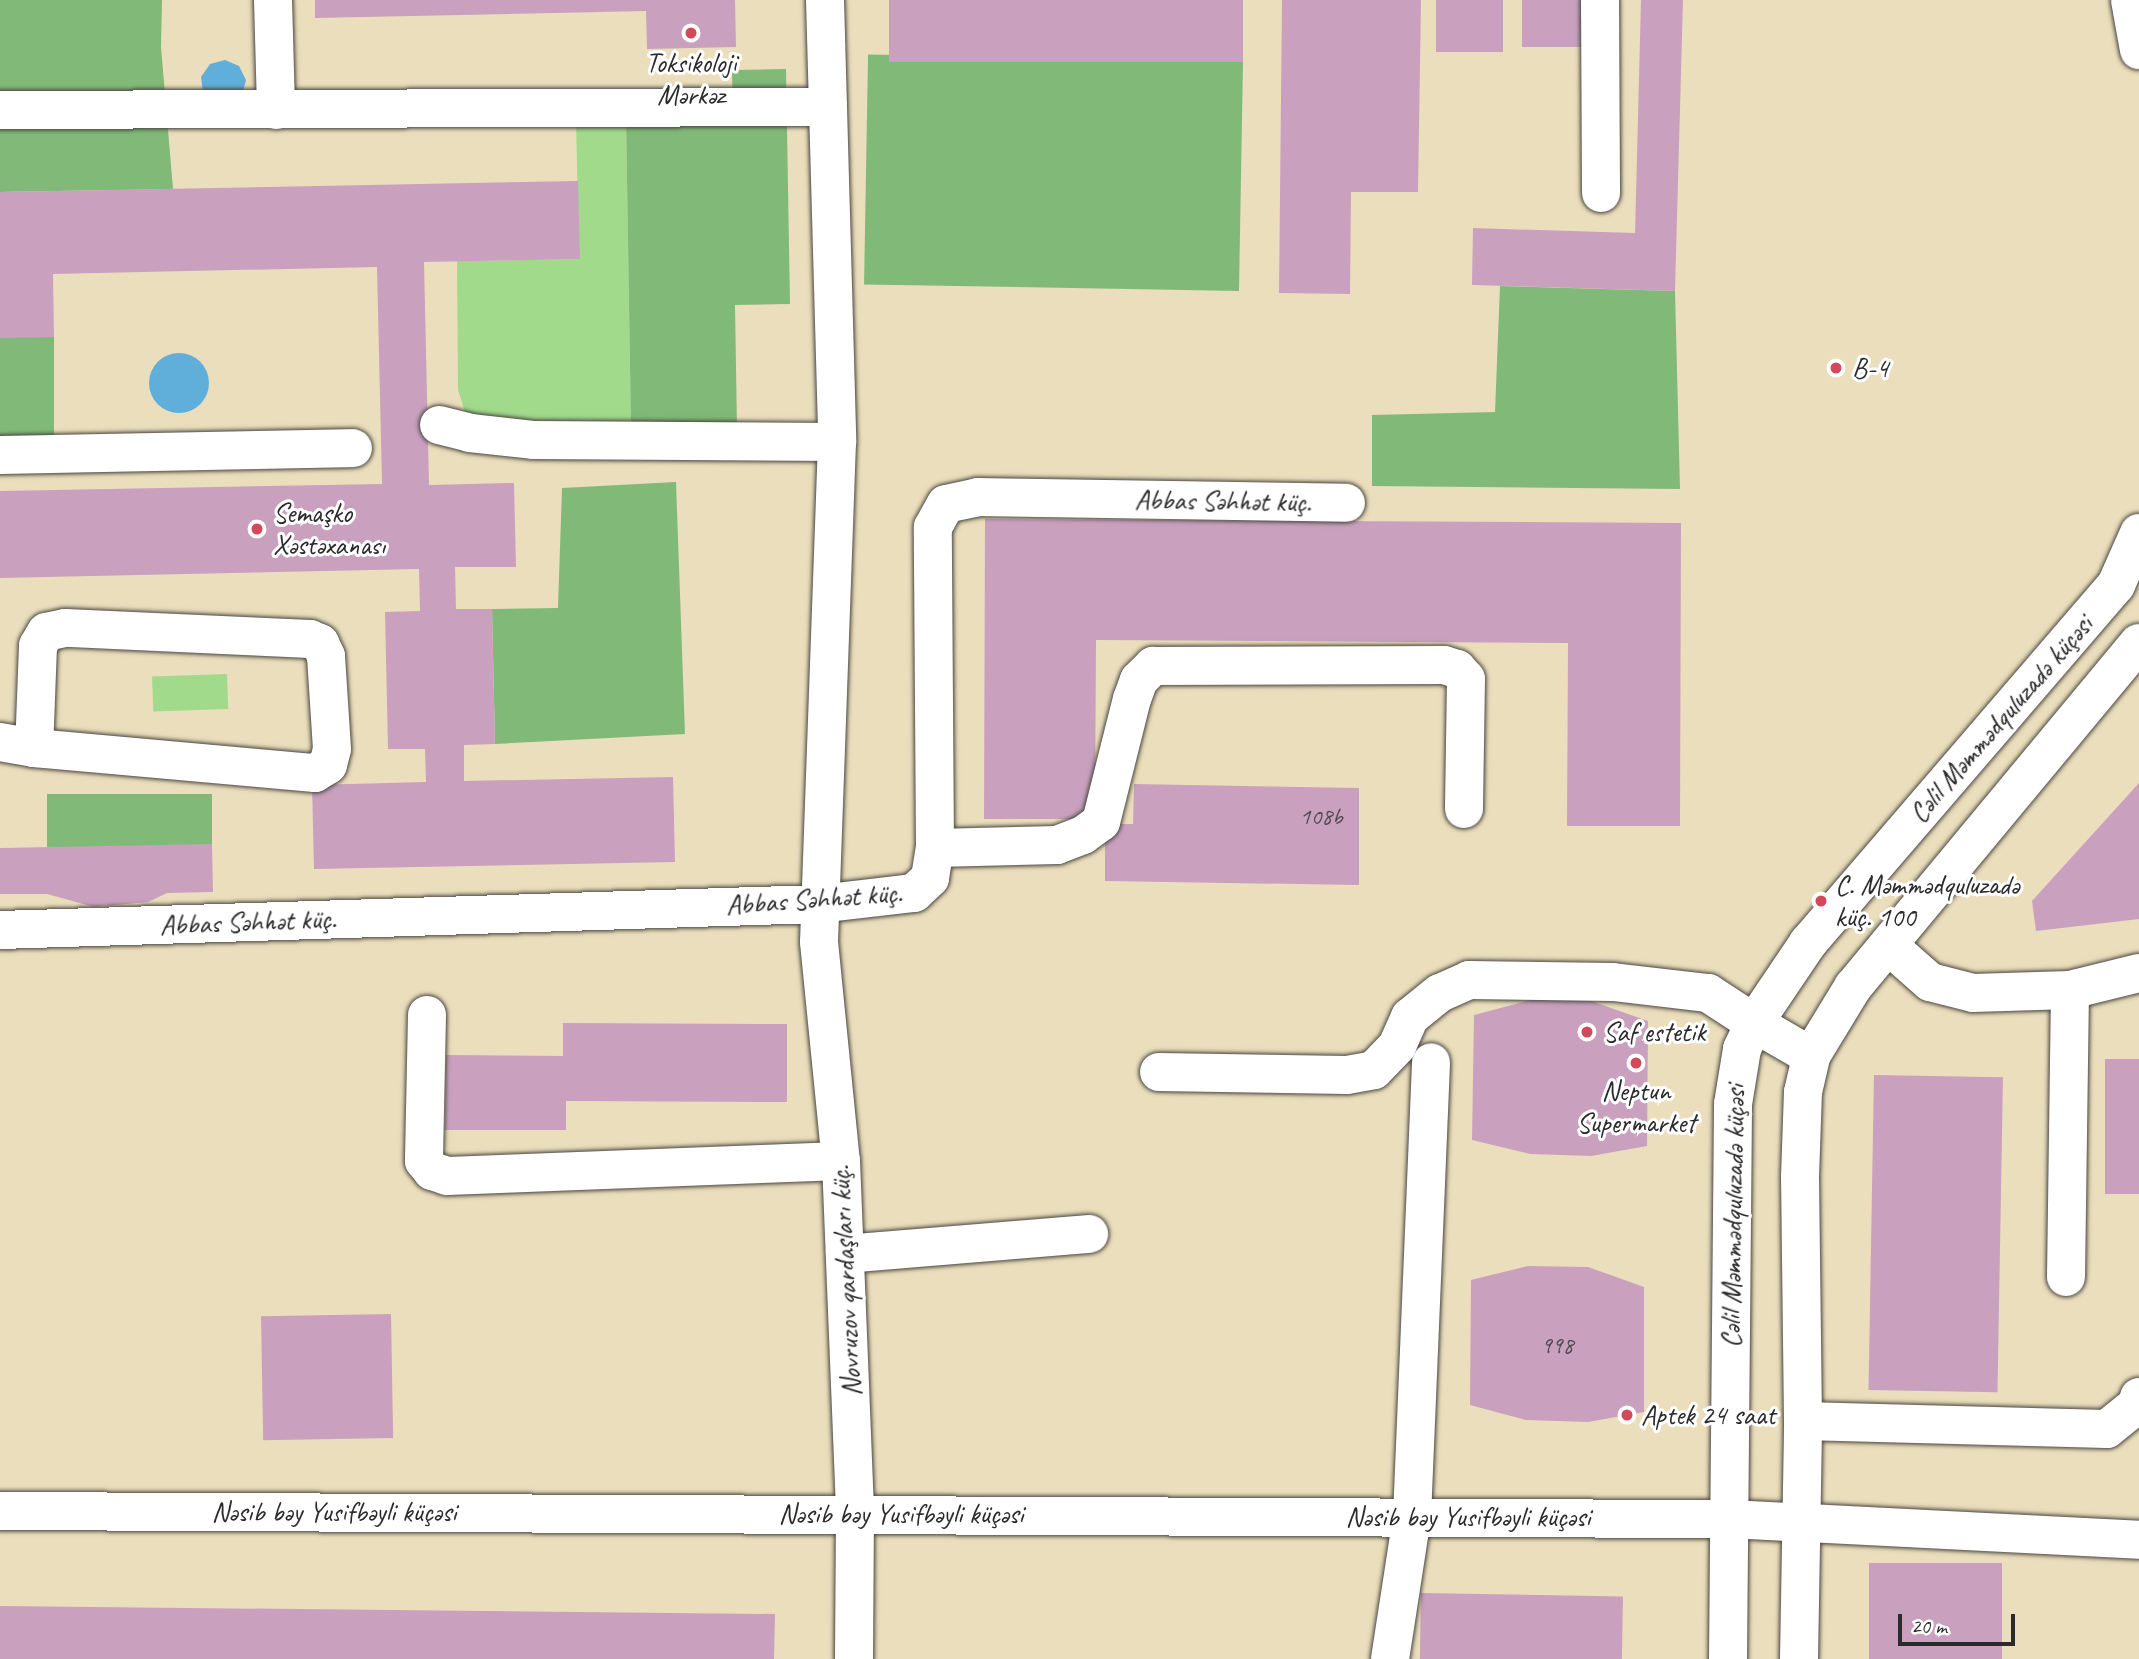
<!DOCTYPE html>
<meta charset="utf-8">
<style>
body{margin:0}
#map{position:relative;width:2139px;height:1659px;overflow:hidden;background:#ebdebc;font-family:Caveat,sans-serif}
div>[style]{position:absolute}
.green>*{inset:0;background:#a2da8c;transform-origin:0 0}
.forest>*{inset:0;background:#81ba78;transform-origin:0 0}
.water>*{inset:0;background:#60afda}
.round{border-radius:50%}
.building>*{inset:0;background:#c9a1be;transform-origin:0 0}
.roads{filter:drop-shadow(0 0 2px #484641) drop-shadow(0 0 2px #484641)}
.minor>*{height:38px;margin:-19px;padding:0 19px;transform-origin:19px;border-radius:19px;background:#fff}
.major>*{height:38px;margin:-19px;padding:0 19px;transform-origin:19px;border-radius:19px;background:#fff}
.dots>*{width:19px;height:19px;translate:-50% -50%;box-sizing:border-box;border:4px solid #fff;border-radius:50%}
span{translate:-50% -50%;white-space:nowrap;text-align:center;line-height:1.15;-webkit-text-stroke:6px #fff;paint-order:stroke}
.number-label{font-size:24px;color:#524850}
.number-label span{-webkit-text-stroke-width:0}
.poi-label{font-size:28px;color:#2b2b2b}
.left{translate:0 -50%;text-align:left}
.street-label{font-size:28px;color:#2b2b2b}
.scale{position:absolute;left:1898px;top:1614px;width:117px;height:32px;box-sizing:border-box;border:4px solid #2b2b2b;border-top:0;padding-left:9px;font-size:21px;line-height:24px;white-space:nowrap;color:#2b2b2b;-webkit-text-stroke:5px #fff;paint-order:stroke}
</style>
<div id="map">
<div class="green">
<i style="clip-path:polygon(626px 117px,631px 430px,467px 418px,458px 390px,457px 261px,579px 259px,576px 120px)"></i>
<i style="left:227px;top:674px;width:35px;height:75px;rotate:88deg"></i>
</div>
<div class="forest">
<i style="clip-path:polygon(0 0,162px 0,161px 47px,173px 189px,0 192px)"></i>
<i style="left:1243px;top:61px;width:230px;height:375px;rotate:91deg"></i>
<i style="clip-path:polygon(786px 69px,790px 304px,735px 305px,737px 428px,631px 430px,626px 117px,733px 114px,732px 70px)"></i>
<i style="clip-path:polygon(1500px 286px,1675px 291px,1680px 489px,1372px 486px,1372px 415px,1495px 412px)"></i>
<i style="left:54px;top:337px;width:102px;height:54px;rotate:90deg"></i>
<i style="clip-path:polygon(676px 482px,685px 734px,495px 744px,492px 609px,558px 608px,562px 488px)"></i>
<i style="left:47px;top:794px;width:165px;height:53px"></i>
</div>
<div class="water">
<i style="clip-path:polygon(225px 60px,239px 66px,246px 80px,242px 95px,203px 92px,201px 77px,210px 64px)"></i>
<i class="round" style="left:149px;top:353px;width:60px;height:60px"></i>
</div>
<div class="building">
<i style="clip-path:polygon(315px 0,735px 0,736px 47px,647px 49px,646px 11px,315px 18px)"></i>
<i style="left:889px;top:0;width:354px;height:62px"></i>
<i style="clip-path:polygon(1282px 0,1421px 0,1418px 192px,1351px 192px,1350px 294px,1279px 293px)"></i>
<i style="left:1436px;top:0;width:67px;height:52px"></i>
<i style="left:1522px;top:0;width:65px;height:47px"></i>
<i style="clip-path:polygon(1641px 0,1683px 0,1675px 291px,1472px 285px,1473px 228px,1635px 233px)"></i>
<i style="clip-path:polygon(578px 181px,580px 259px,424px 262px,429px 485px,514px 483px,516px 567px,455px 567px,456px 609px,492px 609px,495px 744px,464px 745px,464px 781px,673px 777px,675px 862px,314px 869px,312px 785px,426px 782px,425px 749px,388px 749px,385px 612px,420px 611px,419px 569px,0 578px,0 491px,382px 484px,377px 267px,53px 274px,54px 337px,0 338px,0 192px)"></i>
<i style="clip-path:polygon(985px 519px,1681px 523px,1680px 826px,1567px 826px,1568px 643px,1096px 640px,1095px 819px,984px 819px)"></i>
<i style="clip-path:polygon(2139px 783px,2139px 919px,2036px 931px,2032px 901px)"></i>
<i style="clip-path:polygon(1134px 784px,1359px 788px,1359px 885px,1105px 881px,1105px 824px,1133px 824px)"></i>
<i style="clip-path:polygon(212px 844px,213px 892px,167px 893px,148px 902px,94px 907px,47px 894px,0 894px,0 848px)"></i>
<i style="clip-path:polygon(1531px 1000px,1591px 1001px,1648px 1021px,1647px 1146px,1591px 1156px,1530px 1154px,1472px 1140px,1474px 1015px)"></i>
<i style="clip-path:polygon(563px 1023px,787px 1024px,787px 1102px,566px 1101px,566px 1130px,445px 1130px,446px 1055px,563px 1056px)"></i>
<i style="left:2105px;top:1059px;width:34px;height:135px"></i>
<i style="left:1874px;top:1075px;width:129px;height:315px;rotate:1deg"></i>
<i style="clip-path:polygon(1528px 1266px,1588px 1267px,1644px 1287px,1644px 1412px,1588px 1422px,1526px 1420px,1470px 1405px,1471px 1280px)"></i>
<i style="left:391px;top:1314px;width:124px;height:130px;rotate:89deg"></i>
<i style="left:1869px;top:1563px;width:133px;height:96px"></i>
<i style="left:1421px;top:1593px;width:202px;height:66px;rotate:1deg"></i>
<i style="clip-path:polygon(0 1606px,775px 1614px,774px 1659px,0 1659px)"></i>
</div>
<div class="roads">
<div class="minor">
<i style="left:273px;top:0;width:110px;rotate:88.4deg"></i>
<i style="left:825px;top:0;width:442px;rotate:88.4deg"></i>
<i style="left:837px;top:442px;width:500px;rotate:92.06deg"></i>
<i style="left:819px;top:942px;width:220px;rotate:84.3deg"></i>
<i style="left:841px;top:1161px;width:353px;rotate:87.7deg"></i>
<i style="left:855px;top:1514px;width:145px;rotate:90.4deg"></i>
<i style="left:1600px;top:0;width:193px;rotate:89.7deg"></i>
<i style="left:0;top:110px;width:828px;rotate:-0.21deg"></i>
<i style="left:439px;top:425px;width:32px;rotate:14deg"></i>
<i style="left:470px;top:433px;width:63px;rotate:6.3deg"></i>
<i style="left:533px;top:440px;width:304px;rotate:0.4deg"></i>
<i style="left:0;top:455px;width:353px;rotate:-1.1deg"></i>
<i style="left:0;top:742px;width:35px;rotate:10deg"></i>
<i style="left:34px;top:748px;width:282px;rotate:5.1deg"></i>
<i style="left:315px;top:773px;width:15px;rotate:-32deg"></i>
<i style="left:328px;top:765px;width:16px;rotate:-76deg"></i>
<i style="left:332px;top:749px;width:93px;rotate:-93.7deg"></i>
<i style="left:326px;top:656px;width:14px;rotate:-115deg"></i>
<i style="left:320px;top:643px;width:11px;rotate:-158deg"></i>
<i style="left:310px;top:639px;width:245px;rotate:-177.4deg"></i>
<i style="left:65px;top:628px;width:19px;rotate:168deg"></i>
<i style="left:46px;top:632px;width:16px;rotate:120deg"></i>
<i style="left:38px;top:646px;width:102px;rotate:92.2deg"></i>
<i style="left:935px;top:848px;width:122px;rotate:-1.4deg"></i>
<i style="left:1057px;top:845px;width:28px;rotate:-21deg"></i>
<i style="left:1083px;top:835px;width:22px;rotate:-36deg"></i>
<i style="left:1101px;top:822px;width:127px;rotate:-75.9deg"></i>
<i style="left:1132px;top:699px;width:20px;rotate:-70deg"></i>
<i style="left:1139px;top:680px;width:20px;rotate:-45deg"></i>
<i style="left:1153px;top:666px;width:291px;rotate:-0.2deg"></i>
<i style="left:1444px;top:665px;width:14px;rotate:17deg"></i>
<i style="left:1457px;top:669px;width:13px;rotate:48deg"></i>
<i style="left:1466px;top:679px;width:130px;rotate:90.9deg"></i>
<i style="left:0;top:930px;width:819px;rotate:-1.82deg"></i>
<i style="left:819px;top:904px;width:96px;rotate:-6.6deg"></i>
<i style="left:914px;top:893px;width:22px;rotate:-43deg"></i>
<i style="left:930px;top:878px;width:30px;rotate:-81deg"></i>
<i style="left:935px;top:848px;width:321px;rotate:-90.4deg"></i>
<i style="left:933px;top:527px;width:26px;rotate:-61deg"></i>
<i style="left:946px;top:504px;width:33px;rotate:-12deg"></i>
<i style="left:978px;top:497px;width:368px;rotate:0.9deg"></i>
<i style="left:1888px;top:945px;width:56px;rotate:41.4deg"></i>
<i style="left:1930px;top:982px;width:44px;rotate:14.3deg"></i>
<i style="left:1973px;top:993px;width:97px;rotate:-1.8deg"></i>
<i style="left:2070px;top:990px;width:71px;rotate:-13.8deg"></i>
<i style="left:427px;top:1015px;width:146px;rotate:91.2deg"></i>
<i style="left:424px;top:1161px;width:13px;rotate:51deg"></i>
<i style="left:432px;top:1171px;width:16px;rotate:18deg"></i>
<i style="left:447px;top:1176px;width:394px;rotate:-2.2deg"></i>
<i style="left:1159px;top:1072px;width:188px;rotate:0.9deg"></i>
<i style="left:1347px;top:1075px;width:27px;rotate:-10deg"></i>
<i style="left:1374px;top:1070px;width:33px;rotate:-46deg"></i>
<i style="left:1397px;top:1046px;width:32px;rotate:-66deg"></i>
<i style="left:1410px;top:1017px;width:38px;rotate:-39deg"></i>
<i style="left:1440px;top:993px;width:32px;rotate:-24deg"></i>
<i style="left:1469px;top:980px;width:144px;rotate:0.8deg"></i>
<i style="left:1613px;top:982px;width:96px;rotate:6.6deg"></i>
<i style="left:1708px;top:993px;width:55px;rotate:33.1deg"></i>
<i style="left:845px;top:1254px;width:245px;rotate:-4.7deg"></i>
<i style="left:2066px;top:1277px;width:287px;rotate:-89.2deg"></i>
<i style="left:1803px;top:1421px;width:304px;rotate:1.5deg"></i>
<i style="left:2107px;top:1429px;width:41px;rotate:-39.1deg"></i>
<i style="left:2139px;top:1403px;width:6px;rotate:-90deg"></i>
<i style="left:0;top:1511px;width:1728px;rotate:0.27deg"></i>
<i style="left:1728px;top:1519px;width:412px;rotate:2.9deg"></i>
<i style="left:1390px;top:1659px;width:144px;rotate:-81.2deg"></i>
<i style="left:1412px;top:1517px;width:455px;rotate:-87.6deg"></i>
</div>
<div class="major">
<i style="left:2130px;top:0;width:51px;rotate:79.8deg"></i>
<i style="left:1754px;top:1023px;width:66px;rotate:30.1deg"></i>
<i style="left:1728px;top:1659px;width:555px;rotate:-89.48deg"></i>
<i style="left:1733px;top:1104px;width:56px;rotate:-80.7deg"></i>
<i style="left:1742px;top:1049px;width:29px;rotate:-65deg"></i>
<i style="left:1754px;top:1023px;width:97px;rotate:-56deg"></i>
<i style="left:1808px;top:943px;width:472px;rotate:-49.3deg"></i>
<i style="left:2116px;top:585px;width:57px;rotate:-66.1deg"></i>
<i style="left:1799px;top:1659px;width:238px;rotate:-89deg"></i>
<i style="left:1803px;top:1421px;width:244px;rotate:-90.7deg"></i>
<i style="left:1800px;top:1177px;width:85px;rotate:-88deg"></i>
<i style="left:1803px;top:1092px;width:37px;rotate:-77deg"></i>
<i style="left:1811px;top:1056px;width:81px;rotate:-58.7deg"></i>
<i style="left:1853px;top:987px;width:447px;rotate:-50.3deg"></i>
</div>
</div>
<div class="dots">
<i style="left:691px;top:33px;background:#d1495b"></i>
<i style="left:1836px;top:368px;background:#d1495b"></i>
<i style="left:257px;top:529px;background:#d1495b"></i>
<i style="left:1821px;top:901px;background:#d1495b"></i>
<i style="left:1587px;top:1032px;background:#d1495b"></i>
<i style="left:1636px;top:1063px;background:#d1495b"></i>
<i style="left:1627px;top:1415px;background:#d1495b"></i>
</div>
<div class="number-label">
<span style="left:1321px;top:817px">108b</span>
<span style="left:1557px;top:1346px">998</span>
</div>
<div class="poi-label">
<span style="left:691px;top:79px">Toksikoloji<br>Mərkəz</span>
<span class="left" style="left:1852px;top:368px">B-4</span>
<span class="left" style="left:273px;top:529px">Semaşko<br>Xəstəxanası</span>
<span class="left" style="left:1835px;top:901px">C. Məmmədquluzadə<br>küç. 100</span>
<span class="left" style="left:1603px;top:1032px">Saf estetik</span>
<span style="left:1636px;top:1107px">Neptun<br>Supermarket</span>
<span class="left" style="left:1641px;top:1415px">Aptek 24 saat</span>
</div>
<div class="street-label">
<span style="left:1223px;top:501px;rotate:1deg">Abbas Səhhət küç.</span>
<span style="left:2001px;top:719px;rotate:-49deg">Cəlil Məmmədquluzadə küçəsi</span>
<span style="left:814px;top:899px;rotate:-4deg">Abbas Səhhət küç.</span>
<span style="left:248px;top:922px;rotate:-2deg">Abbas Səhhət küç.</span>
<span style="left:1733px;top:1216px;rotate:-89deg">Cəlil Məmmədquluzadə küçəsi</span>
<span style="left:846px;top:1281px;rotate:-93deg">Novruzov qardaşları küç.</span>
<span style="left:334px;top:1512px">Nəsib bəy Yusifbəyli küçəsi</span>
<span style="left:901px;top:1514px">Nəsib bəy Yusifbəyli küçəsi</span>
<span style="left:1468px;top:1517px">Nəsib bəy Yusifbəyli küçəsi</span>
</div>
<div class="scale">20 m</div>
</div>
